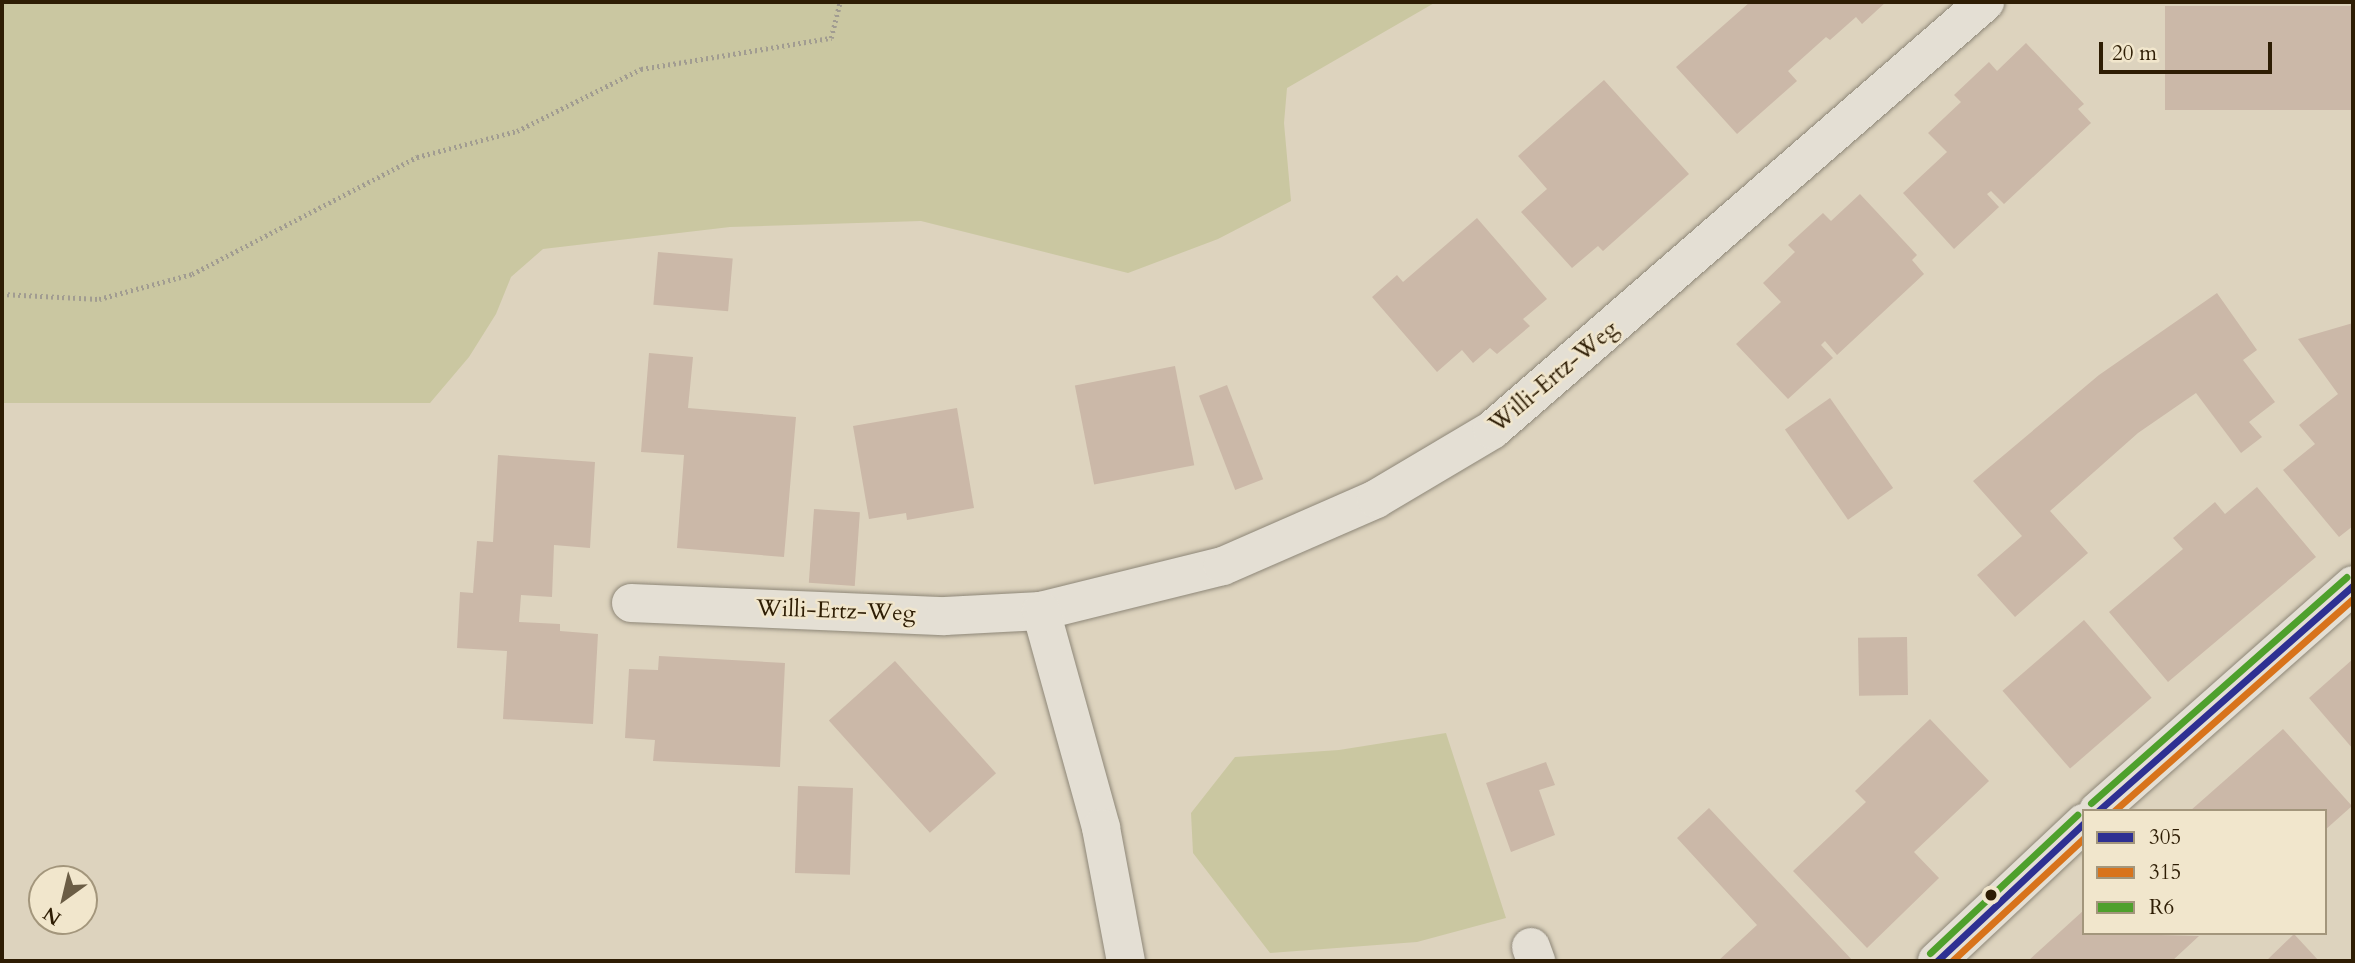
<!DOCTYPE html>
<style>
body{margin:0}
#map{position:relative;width:2355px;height:963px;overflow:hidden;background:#ddd3be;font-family:Cardo,serif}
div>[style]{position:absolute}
.green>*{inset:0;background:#cac7a1}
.building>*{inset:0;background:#cbb8a8;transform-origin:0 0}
.path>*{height:4.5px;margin-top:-2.25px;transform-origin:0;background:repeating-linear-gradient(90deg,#a19c91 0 2px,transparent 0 5.5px)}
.roads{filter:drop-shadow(0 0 2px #8e8778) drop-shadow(0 0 2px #8e8778)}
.minor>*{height:38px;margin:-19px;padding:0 19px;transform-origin:19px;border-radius:19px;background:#e4dfd4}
.bus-1>*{height:7px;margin:-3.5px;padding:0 3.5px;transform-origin:3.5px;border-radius:3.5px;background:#2e3092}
.bus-2>*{height:7px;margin:-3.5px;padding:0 3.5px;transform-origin:3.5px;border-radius:3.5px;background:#d8731b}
.bus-3>*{height:7px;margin:-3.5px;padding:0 3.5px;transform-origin:3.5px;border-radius:3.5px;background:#4ea02c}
.dots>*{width:19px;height:19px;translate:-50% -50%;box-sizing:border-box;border:4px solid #f1e6cc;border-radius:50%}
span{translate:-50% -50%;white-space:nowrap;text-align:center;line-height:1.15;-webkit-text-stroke:5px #f1e6cc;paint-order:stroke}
.street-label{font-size:23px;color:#2e1d04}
.frame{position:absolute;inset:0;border:4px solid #2e1d04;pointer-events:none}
.legend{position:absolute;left:2082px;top:809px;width:245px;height:126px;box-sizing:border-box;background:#f1e6cc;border:2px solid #a3967c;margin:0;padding:9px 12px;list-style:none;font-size:21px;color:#2e1d04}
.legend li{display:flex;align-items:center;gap:14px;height:35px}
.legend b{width:35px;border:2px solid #a3967c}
.north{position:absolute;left:28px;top:865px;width:70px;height:70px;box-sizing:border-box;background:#f1e6cc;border:2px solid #a3967c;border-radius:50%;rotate:214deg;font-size:19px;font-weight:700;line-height:28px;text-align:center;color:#2e1d04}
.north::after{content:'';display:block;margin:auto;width:24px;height:32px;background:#6b5d45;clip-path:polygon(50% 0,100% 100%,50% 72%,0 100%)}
.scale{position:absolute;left:2099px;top:42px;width:173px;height:32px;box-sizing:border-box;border:4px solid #2e1d04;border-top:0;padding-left:9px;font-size:21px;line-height:24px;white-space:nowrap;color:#2e1d04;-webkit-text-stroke:5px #f1e6cc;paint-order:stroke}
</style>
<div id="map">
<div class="green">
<i style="clip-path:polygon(2px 2px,1436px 2px,1287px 88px,1284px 123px,1291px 201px,1218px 239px,1128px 273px,921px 221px,730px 227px,543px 249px,511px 277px,496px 314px,469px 357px,430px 403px,2px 403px)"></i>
<i style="clip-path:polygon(1446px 733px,1506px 918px,1417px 942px,1270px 953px,1193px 853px,1191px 813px,1235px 757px,1339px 750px)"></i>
</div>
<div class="building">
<i style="clip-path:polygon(1750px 2px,1886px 2px,1862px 24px,1856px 17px,1830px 40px,1826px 37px,1788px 71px,1797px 81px,1737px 134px,1676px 67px)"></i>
<i style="left:2353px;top:6px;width:104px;height:188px;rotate:90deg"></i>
<i style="clip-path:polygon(2026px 43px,2084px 104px,2078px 109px,2091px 123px,2004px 204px,1991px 191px,1987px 194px,1999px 207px,1954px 249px,1903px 193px,1947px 152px,1928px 133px,1961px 102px,1954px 95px,1989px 62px,1997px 71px)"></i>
<i style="clip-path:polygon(1604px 80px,1689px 174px,1603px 251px,1598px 246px,1572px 268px,1521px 212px,1547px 189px,1518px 156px)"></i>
<i style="clip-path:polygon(1860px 194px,1917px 255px,1912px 260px,1924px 274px,1837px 355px,1825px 341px,1821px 345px,1833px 358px,1788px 399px,1736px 344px,1781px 302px,1763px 283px,1795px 252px,1788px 245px,1823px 213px,1831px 221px)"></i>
<i style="clip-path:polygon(1477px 218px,1547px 299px,1523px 319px,1530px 326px,1497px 354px,1490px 348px,1473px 363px,1462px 350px,1437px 372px,1372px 297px,1397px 275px,1403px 282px)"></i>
<i style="left:658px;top:252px;width:75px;height:53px;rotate:5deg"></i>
<i style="clip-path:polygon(2217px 293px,2257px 350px,2243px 360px,2275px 402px,2249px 422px,2262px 437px,2241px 453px,2196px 393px,2138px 433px,2050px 511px,2088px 553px,2015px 617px,1977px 575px,2022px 536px,1973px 481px,2099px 375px)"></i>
<i style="clip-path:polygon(2353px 323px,2353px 526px,2339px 537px,2283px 470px,2315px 444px,2299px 425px,2338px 394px,2298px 339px)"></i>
<i style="clip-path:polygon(649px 353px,693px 357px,688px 408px,796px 417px,784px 557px,677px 548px,684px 455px,641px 452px)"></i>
<i style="left:1175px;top:366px;width:101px;height:102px;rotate:79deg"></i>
<i style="left:1227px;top:385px;width:101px;height:30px;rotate:69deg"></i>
<i style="left:1830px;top:398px;width:110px;height:55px;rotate:55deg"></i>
<i style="clip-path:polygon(957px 408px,974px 508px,907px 520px,906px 513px,869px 519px,853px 426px)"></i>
<i style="clip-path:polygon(498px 455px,595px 462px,590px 548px,554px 545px,552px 597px,521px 595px,519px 622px,560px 624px,560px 631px,598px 634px,593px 724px,503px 719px,507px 651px,457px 648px,460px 592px,473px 593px,477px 541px,493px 542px)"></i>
<i style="clip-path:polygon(2257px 487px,2316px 557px,2168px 682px,2109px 612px,2183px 549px,2173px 538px,2215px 502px,2225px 514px)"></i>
<i style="left:814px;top:509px;width:46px;height:74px;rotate:4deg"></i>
<i style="left:2084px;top:620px;width:103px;height:108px;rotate:49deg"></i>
<i style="left:1907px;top:637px;width:58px;height:49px;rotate:89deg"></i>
<i style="clip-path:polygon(659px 656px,785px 663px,780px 767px,653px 761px,655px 740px,625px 738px,629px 669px,658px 670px)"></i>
<i style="clip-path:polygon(2353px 659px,2353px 749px,2309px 698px)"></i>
<i style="left:895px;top:661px;width:151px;height:89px;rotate:48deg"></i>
<i style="clip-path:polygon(1930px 719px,1989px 781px,1914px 852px,1939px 878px,1867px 948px,1793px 871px,1866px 802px,1855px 791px)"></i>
<i style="clip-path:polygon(2283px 729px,2352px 806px,2325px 830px,2325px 811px,2190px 811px)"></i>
<i style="clip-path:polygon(1546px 762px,1555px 785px,1539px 790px,1555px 835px,1511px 852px,1486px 783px)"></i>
<i style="left:798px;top:786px;width:55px;height:87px;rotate:2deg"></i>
<i style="clip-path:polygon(1709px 808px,1853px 961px,1718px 961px,1757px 925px,1677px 838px)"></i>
<i style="clip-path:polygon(2084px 910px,2084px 933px,2199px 936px,2172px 961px,2028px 961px)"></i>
<i style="clip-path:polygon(2294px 934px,2319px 961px,2266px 961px)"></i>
</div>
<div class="path">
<i style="left:2px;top:294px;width:97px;rotate:3deg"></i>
<i style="left:99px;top:299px;width:96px;rotate:-15deg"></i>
<i style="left:192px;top:274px;width:254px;rotate:-27.5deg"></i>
<i style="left:417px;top:157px;width:103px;rotate:-14.6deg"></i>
<i style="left:517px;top:131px;width:139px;rotate:-26.6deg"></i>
<i style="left:641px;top:69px;width:193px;rotate:-9.3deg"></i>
<i style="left:831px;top:38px;width:37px;rotate:-76deg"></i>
</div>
<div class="roads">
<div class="minor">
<i style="left:631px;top:603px;width:314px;rotate:2.4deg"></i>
<i style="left:945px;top:616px;width:96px;rotate:-3deg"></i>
<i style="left:1041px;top:611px;width:187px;rotate:-13.9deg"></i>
<i style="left:1223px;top:566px;width:167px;rotate:-23.6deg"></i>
<i style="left:1376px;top:499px;width:135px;rotate:-30.7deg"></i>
<i style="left:1492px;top:430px;width:653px;rotate:-40.96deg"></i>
<i style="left:1041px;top:611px;width:225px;rotate:74.5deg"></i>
<i style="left:1101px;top:828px;width:135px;rotate:79.4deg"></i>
<i style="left:2098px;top:811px;width:341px;rotate:-41.5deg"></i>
<i style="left:1531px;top:947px;width:15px;rotate:70deg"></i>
<i style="left:1937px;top:961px;width:202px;rotate:-43.2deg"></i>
</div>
</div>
<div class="bus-1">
<i style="left:2098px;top:811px;width:341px;rotate:-41.5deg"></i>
<i style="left:1937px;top:961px;width:202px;rotate:-43.2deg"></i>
</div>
<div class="bus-2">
<i style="left:2114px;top:811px;width:319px;rotate:-41.6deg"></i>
<i style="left:1952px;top:961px;width:180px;rotate:-43deg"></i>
</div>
<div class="bus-3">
<i style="left:2091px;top:803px;width:341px;rotate:-41.5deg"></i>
<i style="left:1930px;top:953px;width:202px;rotate:-43.2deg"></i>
</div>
<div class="dots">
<i style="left:1991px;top:895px;background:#2e1d04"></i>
</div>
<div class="street-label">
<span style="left:1554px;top:377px;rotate:-40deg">Willi-Ertz-Weg</span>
<span style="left:836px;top:611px;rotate:2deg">Willi-Ertz-Weg</span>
</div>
<div class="frame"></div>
<ul class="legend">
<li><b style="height:9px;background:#2e3092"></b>305</li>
<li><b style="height:9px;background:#d8731b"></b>315</li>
<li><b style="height:9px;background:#4ea02c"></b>R6</li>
</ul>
<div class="north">N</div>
<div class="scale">20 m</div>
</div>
